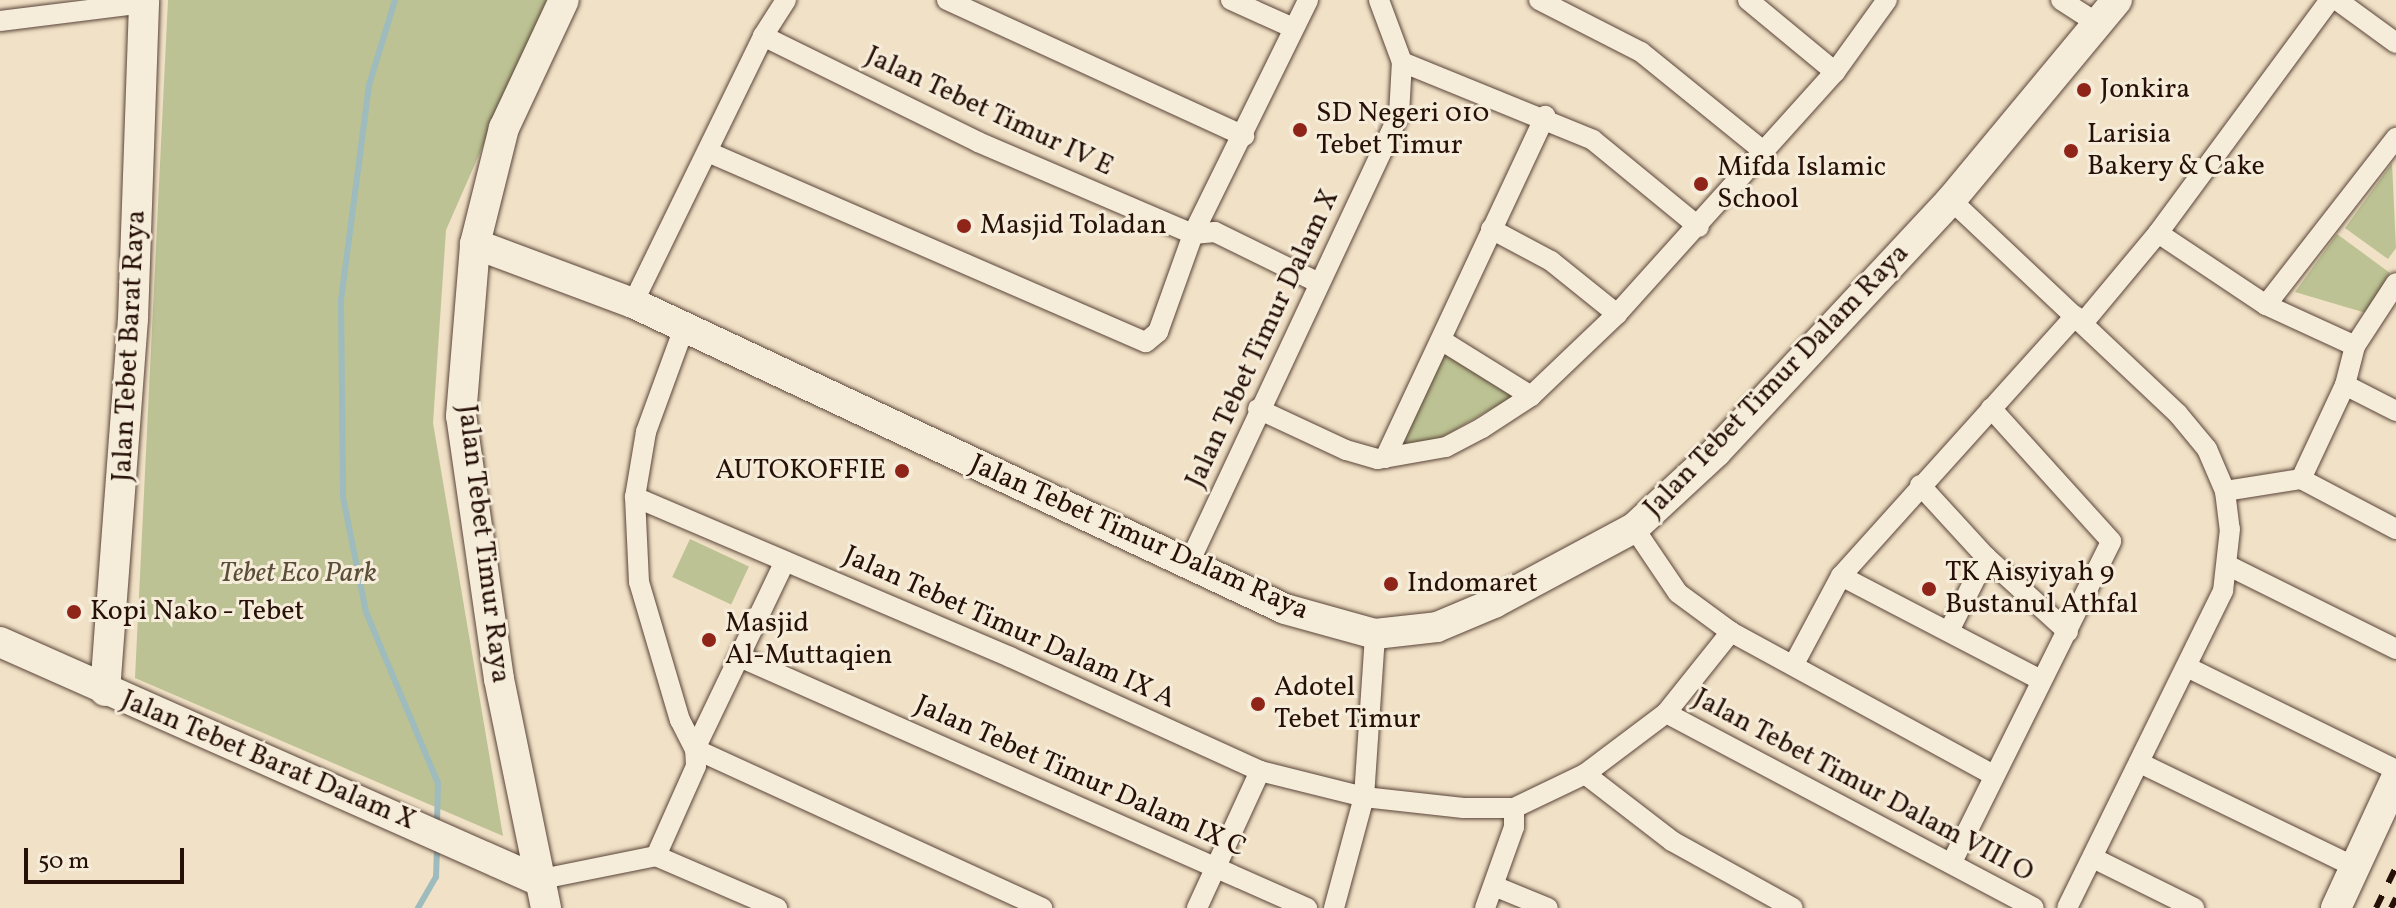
<!DOCTYPE html>
<style>
body{margin:0}
#map{position:relative;width:2396px;height:908px;overflow:hidden;background:#f1e1c6;font-family:Vollkorn,serif}
div>[style]{position:absolute}
.green>*{inset:0;background:#bcc293;transform-origin:0 0}
.stream>*{height:6px;margin:-3px;padding:0 3px;transform-origin:3px;border-radius:3px;background:#9ebbbd}
.roads{filter:drop-shadow(0 0 2px #594438) drop-shadow(0 0 2px #594438)}
.street>*{height:20px;margin:-10px;padding:0 10px;transform-origin:10px;border-radius:10px;background:#f6ecda}
.secondary>*{height:30px;margin:-15px;padding:0 15px;transform-origin:15px;border-radius:15px;background:#f6ecda}
.rail>*{height:6px;margin-top:-3px;transform-origin:0;background:repeating-linear-gradient(90deg,#261008 0 14px,transparent 0 28px)}
.dots>*{width:22px;height:22px;translate:-50% -50%;box-sizing:border-box;border:4px solid #f6ecda;border-radius:50%}
span{translate:-50% -50%;white-space:nowrap;text-align:center;line-height:1.15;-webkit-text-stroke:6px #f6ecda;paint-order:stroke}
.poi-label{font-size:28px;color:#261008}
.left{translate:0 -50%;text-align:left}
.right{translate:-100% -50%;text-align:right}
.street-label{font-size:28px;color:#261008}
.park-label{font-size:28px;color:#5a4e39;font-style:italic}
.scale{position:absolute;left:24px;top:848px;width:160px;height:36px;box-sizing:border-box;border:4px solid #261008;border-top:0;padding-left:10px;font-size:24px;line-height:28px;white-space:nowrap;color:#261008;-webkit-text-stroke:6px #f6ecda;paint-order:stroke}
</style>
<div id="map">
<div class="green">
<i style="clip-path:polygon(168px 0,547px 0,446px 230px,433px 423px,503px 836px,135px 678px)"></i>
<i style="clip-path:polygon(2392px 163px,2396px 248px,2388px 259px,2345px 228px)"></i>
<i style="clip-path:polygon(2337px 234px,2390px 273px,2366px 313px,2295px 292px)"></i>
<i style="clip-path:polygon(1444px 350px,1517px 394px,1439px 439px,1398px 449px)"></i>
<i style="left:690px;top:539px;width:65px;height:42px;rotate:25deg"></i>
</div>
<div class="stream">
<i style="left:395px;top:0;width:89px;rotate:107deg"></i>
<i style="left:369px;top:85px;width:217px;rotate:97.4deg"></i>
<i style="left:341px;top:300px;width:197px;rotate:89.4deg"></i>
<i style="left:343px;top:497px;width:117px;rotate:78.7deg"></i>
<i style="left:366px;top:612px;width:186px;rotate:67.2deg"></i>
<i style="left:438px;top:783px;width:42px;rotate:91.4deg"></i>
<i style="left:418px;top:908px;width:36px;rotate:-60deg"></i>
<i style="left:436px;top:877px;width:33px;rotate:-88deg"></i>
</div>
<div class="roads">
<div class="street">
<i style="left:947px;top:0;width:327px;rotate:24.6deg"></i>
<i style="left:1231px;top:0;width:68px;rotate:24.3deg"></i>
<i style="left:1539px;top:0;width:114px;rotate:27deg"></i>
<i style="left:1641px;top:52px;width:156px;rotate:39deg"></i>
<i style="left:1748px;top:0;width:113px;rotate:39.6deg"></i>
<i style="left:2061px;top:0;width:46px;rotate:32.7deg"></i>
<i style="left:2337px;top:0;width:73px;rotate:36.1deg"></i>
<i style="left:0;top:21px;width:145px;rotate:-7.1deg"></i>
<i style="left:763px;top:36px;width:240px;rotate:26.2deg"></i>
<i style="left:978px;top:142px;width:234px;rotate:23.2deg"></i>
<i style="left:1402px;top:62px;width:206px;rotate:22.2deg"></i>
<i style="left:1593px;top:140px;width:137px;rotate:39.4deg"></i>
<i style="left:708px;top:152px;width:477px;rotate:23.5deg"></i>
<i style="left:1146px;top:342px;width:16px;rotate:-40deg"></i>
<i style="left:1158px;top:332px;width:104px;rotate:-70.3deg"></i>
<i style="left:1193px;top:234px;width:261px;rotate:-63.8deg"></i>
<i style="left:1951px;top:200px;width:312px;rotate:43.3deg"></i>
<i style="left:2178px;top:414px;width:45px;rotate:50.4deg"></i>
<i style="left:2207px;top:449px;width:46px;rotate:66.8deg"></i>
<i style="left:2225px;top:491px;width:38px;rotate:83deg"></i>
<i style="left:2230px;top:529px;width:62px;rotate:96.4deg"></i>
<i style="left:2223px;top:591px;width:353px;rotate:116.2deg"></i>
<i style="left:1491px;top:229px;width:68px;rotate:28.1deg"></i>
<i style="left:1551px;top:261px;width:85px;rotate:38.8deg"></i>
<i style="left:2158px;top:233px;width:130px;rotate:33.7deg"></i>
<i style="left:2266px;top:305px;width:98px;rotate:24.7deg"></i>
<i style="left:1193px;top:234px;width:22px;rotate:-5deg"></i>
<i style="left:1215px;top:232px;width:114px;rotate:26.1deg"></i>
<i style="left:633px;top:303px;width:297px;rotate:-64deg"></i>
<i style="left:763px;top:36px;width:43px;rotate:-57.4deg"></i>
<i style="left:2266px;top:305px;width:212px;rotate:-52.1deg"></i>
<i style="left:2083px;top:323px;width:117px;rotate:-50.2deg"></i>
<i style="left:2158px;top:233px;width:290px;rotate:-53.6deg"></i>
<i style="left:684px;top:328px;width:111px;rotate:110.1deg"></i>
<i style="left:646px;top:432px;width:66px;rotate:99.6deg"></i>
<i style="left:635px;top:497px;width:85px;rotate:87.3deg"></i>
<i style="left:639px;top:582px;width:144px;rotate:73.5deg"></i>
<i style="left:680px;top:720px;width:33px;rotate:63deg"></i>
<i style="left:695px;top:749px;width:382px;rotate:24.6deg"></i>
<i style="left:1441px;top:340px;width:106px;rotate:31.9deg"></i>
<i style="left:2345px;top:385px;width:57px;rotate:27deg"></i>
<i style="left:1258px;top:409px;width:97px;rotate:25deg"></i>
<i style="left:1346px;top:450px;width:33px;rotate:16deg"></i>
<i style="left:1378px;top:459px;width:69px;rotate:-10deg"></i>
<i style="left:1446px;top:447px;width:41px;rotate:-27.8deg"></i>
<i style="left:1482px;top:428px;width:59px;rotate:-33.1deg"></i>
<i style="left:1531px;top:396px;width:119px;rotate:-43.6deg"></i>
<i style="left:1617px;top:314px;width:326px;rotate:-48deg"></i>
<i style="left:1835px;top:72px;width:89px;rotate:-54.2deg"></i>
<i style="left:1385px;top:458px;width:378px;rotate:-64.9deg"></i>
<i style="left:2301px;top:479px;width:104px;rotate:-64.9deg"></i>
<i style="left:2345px;top:385px;width:40px;rotate:-75.6deg"></i>
<i style="left:2355px;top:346px;width:75px;rotate:-56.9deg"></i>
<i style="left:2301px;top:479px;width:107px;rotate:27.8deg"></i>
<i style="left:1920px;top:485px;width:98px;rotate:47.5deg"></i>
<i style="left:1986px;top:557px;width:111px;rotate:42.4deg"></i>
<i style="left:2225px;top:491px;width:77px;rotate:-9deg"></i>
<i style="left:635px;top:497px;width:408px;rotate:23.1deg"></i>
<i style="left:1010px;top:657px;width:275px;rotate:24.5deg"></i>
<i style="left:1260px;top:771px;width:107px;rotate:14deg"></i>
<i style="left:1364px;top:797px;width:100px;rotate:6.3deg"></i>
<i style="left:1463px;top:808px;width:51px"></i>
<i style="left:1514px;top:808px;width:79px;rotate:-25.6deg"></i>
<i style="left:1585px;top:774px;width:101px;rotate:-37deg"></i>
<i style="left:1666px;top:713px;width:104px;rotate:-51.3deg"></i>
<i style="left:1634px;top:528px;width:78px;rotate:55.9deg"></i>
<i style="left:1678px;top:593px;width:66px;rotate:36.3deg"></i>
<i style="left:1731px;top:632px;width:298px;rotate:28.6deg"></i>
<i style="left:1188px;top:565px;width:497px;rotate:-64.9deg"></i>
<i style="left:1399px;top:115px;width:53px;rotate:-86.8deg"></i>
<i style="left:1402px;top:62px;width:66px;rotate:-110.4deg"></i>
<i style="left:2227px;top:565px;width:189px;rotate:26.4deg"></i>
<i style="left:1841px;top:576px;width:225px;rotate:27.5deg"></i>
<i style="left:1949px;top:631px;width:83px;rotate:-63.4deg"></i>
<i style="left:742px;top:658px;width:618px;rotate:23.87deg"></i>
<i style="left:1794px;top:664px;width:100px;rotate:-61.9deg"></i>
<i style="left:1841px;top:576px;width:350px;rotate:-48deg"></i>
<i style="left:2189px;top:668px;width:231px;rotate:26.2deg"></i>
<i style="left:1666px;top:713px;width:416px;rotate:27.9deg"></i>
<i style="left:2142px;top:764px;width:237px;rotate:25.8deg"></i>
<i style="left:1585px;top:774px;width:110px;rotate:37.6deg"></i>
<i style="left:1672px;top:841px;width:138px;rotate:29deg"></i>
<i style="left:656px;top:856px;width:98px;rotate:-66deg"></i>
<i style="left:696px;top:766px;width:17px;rotate:-93deg"></i>
<i style="left:695px;top:749px;width:208px;rotate:-64.4deg"></i>
<i style="left:2093px;top:858px;width:113px;rotate:26.3deg"></i>
<i style="left:1952px;top:862px;width:358px;rotate:-63.6deg"></i>
<i style="left:2111px;top:541px;width:179px;rotate:-132.1deg"></i>
<i style="left:537px;top:880px;width:121px;rotate:-11.4deg"></i>
<i style="left:656px;top:856px;width:132px;rotate:23.3deg"></i>
<i style="left:1494px;top:886px;width:58px;rotate:22.2deg"></i>
<i style="left:1197px;top:908px;width:151px;rotate:-65.3deg"></i>
<i style="left:1334px;top:908px;width:115px;rotate:-74.9deg"></i>
<i style="left:1364px;top:797px;width:163px;rotate:-86.1deg"></i>
<i style="left:1485px;top:908px;width:86px;rotate:-70.3deg"></i>
<i style="left:1514px;top:827px;width:19px;rotate:-90deg"></i>
</div>
<div class="secondary">
<i style="left:475px;top:244px;width:169px;rotate:20.5deg"></i>
<i style="left:633px;top:303px;width:720px;rotate:25.14deg"></i>
<i style="left:1285px;top:609px;width:93px;rotate:15.5deg"></i>
<i style="left:1375px;top:634px;width:62px;rotate:-6.4deg"></i>
<i style="left:1437px;top:627px;width:62px;rotate:-22.8deg"></i>
<i style="left:1494px;top:603px;width:159px;rotate:-28.2deg"></i>
<i style="left:1634px;top:528px;width:112px;rotate:-42.8deg"></i>
<i style="left:1716px;top:452px;width:345px;rotate:-47deg"></i>
<i style="left:1951px;top:200px;width:260px;rotate:-50.3deg"></i>
<i style="left:0;top:642px;width:587px;rotate:23.9deg"></i>
<i style="left:105px;top:691px;width:373px;rotate:-85.7deg"></i>
<i style="left:133px;top:319px;width:319px;rotate:-88deg"></i>
<i style="left:546px;top:908px;width:234px;rotate:-101.6deg"></i>
<i style="left:499px;top:679px;width:266px;rotate:-98.2deg"></i>
<i style="left:461px;top:416px;width:173px;rotate:-85.3deg"></i>
<i style="left:475px;top:244px;width:120px;rotate:-76deg"></i>
<i style="left:504px;top:128px;width:141px;rotate:-64.9deg"></i>
<i style="left:2336px;top:908px;width:143px;rotate:-65.2deg"></i>
</div>
</div>
<div class="rail">
<i style="left:2376px;top:908px;width:46px;rotate:-64deg"></i>
<i style="left:2391px;top:908px;width:11px;rotate:-63deg"></i>
</div>
<div class="dots">
<i style="left:2084px;top:90px;background:#8f2418"></i>
<i style="left:1300px;top:130px;background:#8f2418"></i>
<i style="left:2071px;top:151px;background:#8f2418"></i>
<i style="left:1701px;top:184px;background:#8f2418"></i>
<i style="left:964px;top:226px;background:#8f2418"></i>
<i style="left:902px;top:471px;background:#8f2418"></i>
<i style="left:1391px;top:584px;background:#8f2418"></i>
<i style="left:1929px;top:589px;background:#8f2418"></i>
<i style="left:74px;top:612px;background:#8f2418"></i>
<i style="left:709px;top:640px;background:#8f2418"></i>
<i style="left:1258px;top:704px;background:#8f2418"></i>
</div>
<div class="poi-label">
<span class="left" style="left:2100px;top:90px">Jonkira</span>
<span class="left" style="left:1316px;top:130px">SD Negeri 010<br>Tebet Timur</span>
<span class="left" style="left:2087px;top:151px">Larisia<br>Bakery &amp; Cake</span>
<span class="left" style="left:1717px;top:184px">Mifda Islamic<br>School</span>
<span class="left" style="left:980px;top:226px">Masjid Toladan</span>
<span class="right" style="left:886px;top:471px">AUTOKOFFIE</span>
<span class="left" style="left:1945px;top:589px">TK Aisyiyah 9<br>Bustanul Athfal</span>
<span class="left" style="left:1407px;top:584px">Indomaret</span>
<span class="left" style="left:90px;top:612px">Kopi Nako - Tebet</span>
<span class="left" style="left:725px;top:640px">Masjid<br>Al-Muttaqien</span>
<span class="left" style="left:1274px;top:704px">Adotel<br>Tebet Timur</span>
</div>
<div class="street-label">
<span style="left:989px;top:112px;rotate:25deg">Jalan Tebet Timur IV E</span>
<span style="left:1263px;top:339px;rotate:-65deg">Jalan Tebet Timur Dalam X</span>
<span style="left:130px;top:346px;rotate:-87deg">Jalan Tebet Barat Raya</span>
<span style="left:1777px;top:381px;rotate:-46deg">Jalan Tebet Timur Dalam Raya</span>
<span style="left:1139px;top:538px;rotate:24deg">Jalan Tebet Timur Dalam Raya</span>
<span style="left:483px;top:544px;rotate:83deg">Jalan Tebet Timur Raya</span>
<span style="left:1009px;top:628px;rotate:24deg">Jalan Tebet Timur Dalam IX A</span>
<span style="left:268px;top:761px;rotate:23deg">Jalan Tebet Barat Dalam X</span>
<span style="left:1080px;top:777px;rotate:24deg">Jalan Tebet Timur Dalam IX C</span>
<span style="left:1863px;top:786px;rotate:28deg">Jalan Tebet Timur Dalam VIII O</span>
</div>
<div class="park-label">
<span style="left:298px;top:574px">Tebet Eco Park</span>
</div>
<div class="scale">50 m</div>
</div>
